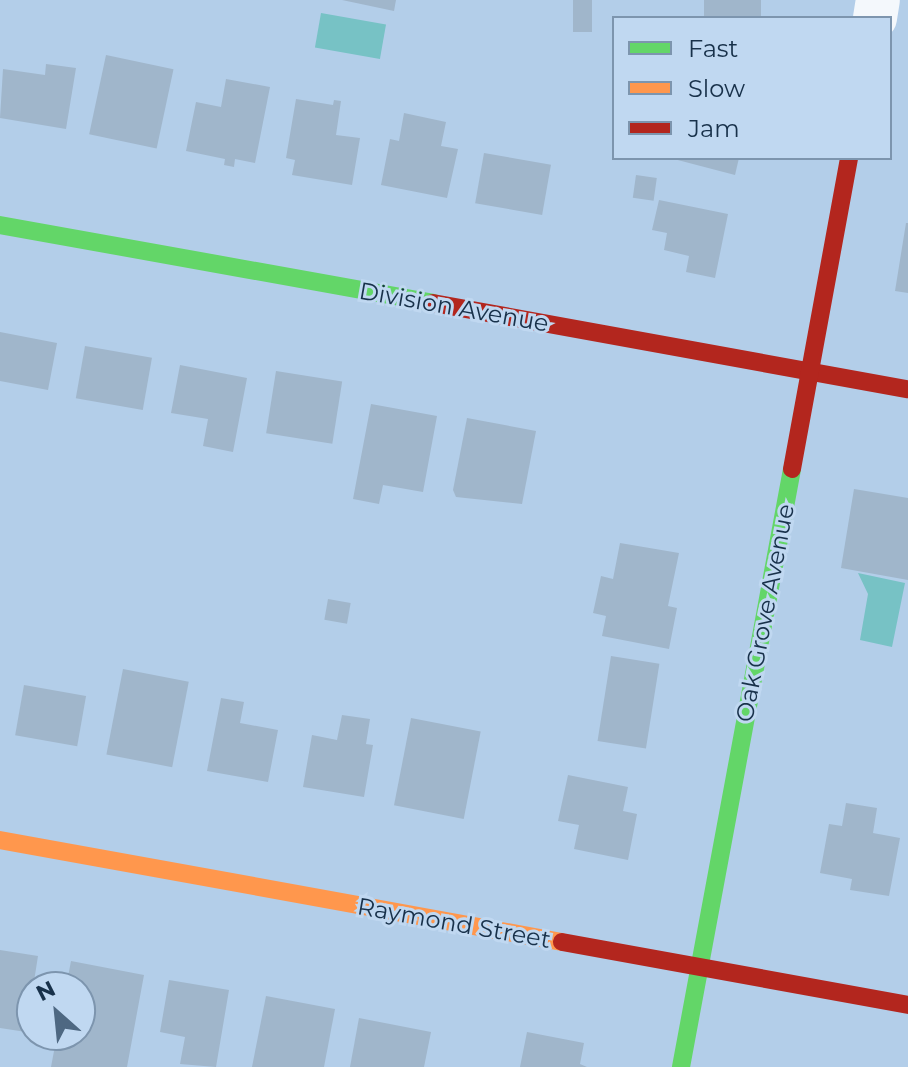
<!DOCTYPE html>
<style>
body{margin:0}
#map{position:relative;width:908px;height:1067px;overflow:hidden;background:#b3cee9;font-family:Montserrat,sans-serif}
div>[style]{position:absolute}
.water>*{inset:0;background:#77c2c5;transform-origin:0 0}
.building>*{inset:0;background:#a0b6cb;transform-origin:0 0}
.street>*{height:44px;margin:-22px;padding:0 22px;transform-origin:22px;border-radius:22px;background:#f4f8fc}
.fast>*{height:18px;margin:-9px;padding:0 9px;transform-origin:9px;border-radius:9px;background:#63d668}
.slow>*{height:18px;margin:-9px;padding:0 9px;transform-origin:9px;border-radius:9px;background:#ff974d}
.jam>*{height:18px;margin:-9px;padding:0 9px;transform-origin:9px;border-radius:9px;background:#b3261e}
span{translate:-50% -50%;white-space:nowrap;text-align:center;line-height:1.15;-webkit-text-stroke:6px #c0d8f1;paint-order:stroke}
.street-label{font-size:24px;color:#18314a}
.legend{position:absolute;left:612px;top:16px;width:280px;height:144px;box-sizing:border-box;background:#c0d8f1;border:2px solid #7d95ae;margin:0;padding:10px 14px;list-style:none;font-size:24px;color:#18314a}
.legend li{display:flex;align-items:center;gap:16px;height:40px}
.legend b{width:40px;border:2px solid #7d95ae}
.north{position:absolute;left:16px;top:971px;width:80px;height:80px;box-sizing:border-box;background:#c0d8f1;border:2px solid #7d95ae;border-radius:50%;rotate:333deg;font-size:22px;font-weight:700;line-height:32px;text-align:center;color:#18314a}
.north::after{content:'';display:block;margin:auto;width:28px;height:36px;background:#4e6882;clip-path:polygon(50% 0,100% 100%,50% 72%,0 100%)}
</style>
<div id="map">
<div class="water">
<i style="left:321px;top:13px;width:66px;height:35px;rotate:10deg"></i>
<i style="clip-path:polygon(858px 573px,905px 583px,892px 647px,860px 640px,868px 594px)"></i>
</div>
<div class="building">
<i style="clip-path:polygon(342px 0,396px 0,394px 11px)"></i>
<i style="left:573px;top:0;width:19px;height:32px"></i>
<i style="left:704px;top:0;width:57px;height:18px"></i>
<i style="left:106px;top:55px;width:69px;height:81px;rotate:12deg"></i>
<i style="clip-path:polygon(46px 64px,76px 68px,66px 129px,0 118px,3px 69px,45px 75px)"></i>
<i style="clip-path:polygon(226px 79px,270px 87px,255px 163px,235px 159px,234px 167px,224px 165px,225px 159px,186px 151px,196px 102px,221px 107px)"></i>
<i style="clip-path:polygon(296px 99px,333px 105px,334px 100px,341px 101px,336px 135px,360px 138px,352px 185px,292px 175px,295px 160px,286px 158px)"></i>
<i style="clip-path:polygon(404px 113px,446px 122px,441px 146px,458px 149px,447px 198px,381px 185px,390px 139px,399px 141px)"></i>
<i style="left:484px;top:153px;width:68px;height:51px;rotate:10deg"></i>
<i style="clip-path:polygon(670px 158px,739px 158px,735px 175px)"></i>
<i style="left:636px;top:175px;width:21px;height:23px;rotate:8deg"></i>
<i style="clip-path:polygon(659px 200px,728px 214px,715px 278px,686px 272px,689px 256px,664px 250px,667px 233px,652px 230px)"></i>
<i style="clip-path:polygon(906px 223px,908px 223px,908px 293px,895px 291px)"></i>
<i style="clip-path:polygon(0 332px,57px 343px,48px 390px,0 381px)"></i>
<i style="left:85px;top:346px;width:68px;height:53px;rotate:10deg"></i>
<i style="clip-path:polygon(180px 365px,247px 378px,233px 452px,203px 446px,208px 419px,171px 413px)"></i>
<i style="left:276px;top:371px;width:67px;height:63px;rotate:9deg"></i>
<i style="clip-path:polygon(371px 404px,437px 416px,423px 492px,383px 485px,379px 504px,353px 499px)"></i>
<i style="clip-path:polygon(467px 418px,536px 431px,522px 504px,456px 497px,453px 490px)"></i>
<i style="clip-path:polygon(854px 489px,908px 498px,908px 580px,841px 568px)"></i>
<i style="clip-path:polygon(620px 543px,679px 553px,668px 606px,677px 608px,669px 649px,602px 636px,606px 616px,593px 613px,601px 576px,613px 579px)"></i>
<i style="left:328px;top:599px;width:23px;height:21px;rotate:10deg"></i>
<i style="left:611px;top:656px;width:49px;height:86px;rotate:9deg"></i>
<i style="left:123px;top:669px;width:67px;height:87px;rotate:11deg"></i>
<i style="left:24px;top:685px;width:63px;height:51px;rotate:10deg"></i>
<i style="clip-path:polygon(221px 698px,244px 702px,240px 723px,278px 730px,268px 782px,207px 771px)"></i>
<i style="clip-path:polygon(342px 715px,370px 719px,366px 744px,373px 745px,364px 797px,303px 787px,312px 735px,337px 740px)"></i>
<i style="left:411px;top:718px;width:71px;height:89px;rotate:11deg"></i>
<i style="clip-path:polygon(568px 775px,628px 787px,623px 811px,637px 814px,628px 860px,574px 849px,579px 825px,558px 821px)"></i>
<i style="clip-path:polygon(846px 803px,877px 808px,873px 833px,900px 838px,889px 896px,850px 890px,852px 879px,820px 873px,829px 824px,842px 826px)"></i>
<i style="clip-path:polygon(0 950px,38px 956px,26px 1032px,0 1028px)"></i>
<i style="clip-path:polygon(71px 961px,144px 975px,127px 1067px,51px 1067px,57px 1035px,80px 1035px,80px 987px,66px 987px)"></i>
<i style="clip-path:polygon(169px 980px,229px 990px,216px 1067px,180px 1064px,185px 1037px,160px 1032px)"></i>
<i style="clip-path:polygon(266px 996px,335px 1009px,324px 1067px,252px 1067px)"></i>
<i style="clip-path:polygon(359px 1018px,431px 1032px,424px 1067px,350px 1067px)"></i>
<i style="clip-path:polygon(527px 1032px,584px 1043px,580px 1064px,587px 1067px,520px 1067px)"></i>
</div>
<div class="street">
<i style="left:875px;top:18px;width:18px;rotate:-81deg"></i>
</div>
<div class="fast">
<i style="left:0;top:225px;width:440px;rotate:10.2deg"></i>
<i style="left:681px;top:1067px;width:608px;rotate:-79.48deg"></i>
</div>
<div class="slow">
<i style="left:0;top:840px;width:571px;rotate:10.29deg"></i>
</div>
<div class="jam">
<i style="left:433px;top:303px;width:483px;rotate:10.3deg"></i>
<i style="left:792px;top:469px;width:316px;rotate:-79.6deg"></i>
<i style="left:562px;top:942px;width:352px;rotate:10.3deg"></i>
</div>
<div class="street-label">
<span style="left:454px;top:307px;rotate:10deg">Division Avenue</span>
<span style="left:765px;top:613px;rotate:-79deg">Oak Grove Avenue</span>
<span style="left:454px;top:923px;rotate:10deg">Raymond Street</span>
</div>
<ul class="legend">
<li><b style="height:10px;background:#63d668"></b>Fast</li>
<li><b style="height:10px;background:#ff974d"></b>Slow</li>
<li><b style="height:10px;background:#b3261e"></b>Jam</li>
</ul>
<div class="north">N</div>
</div>
